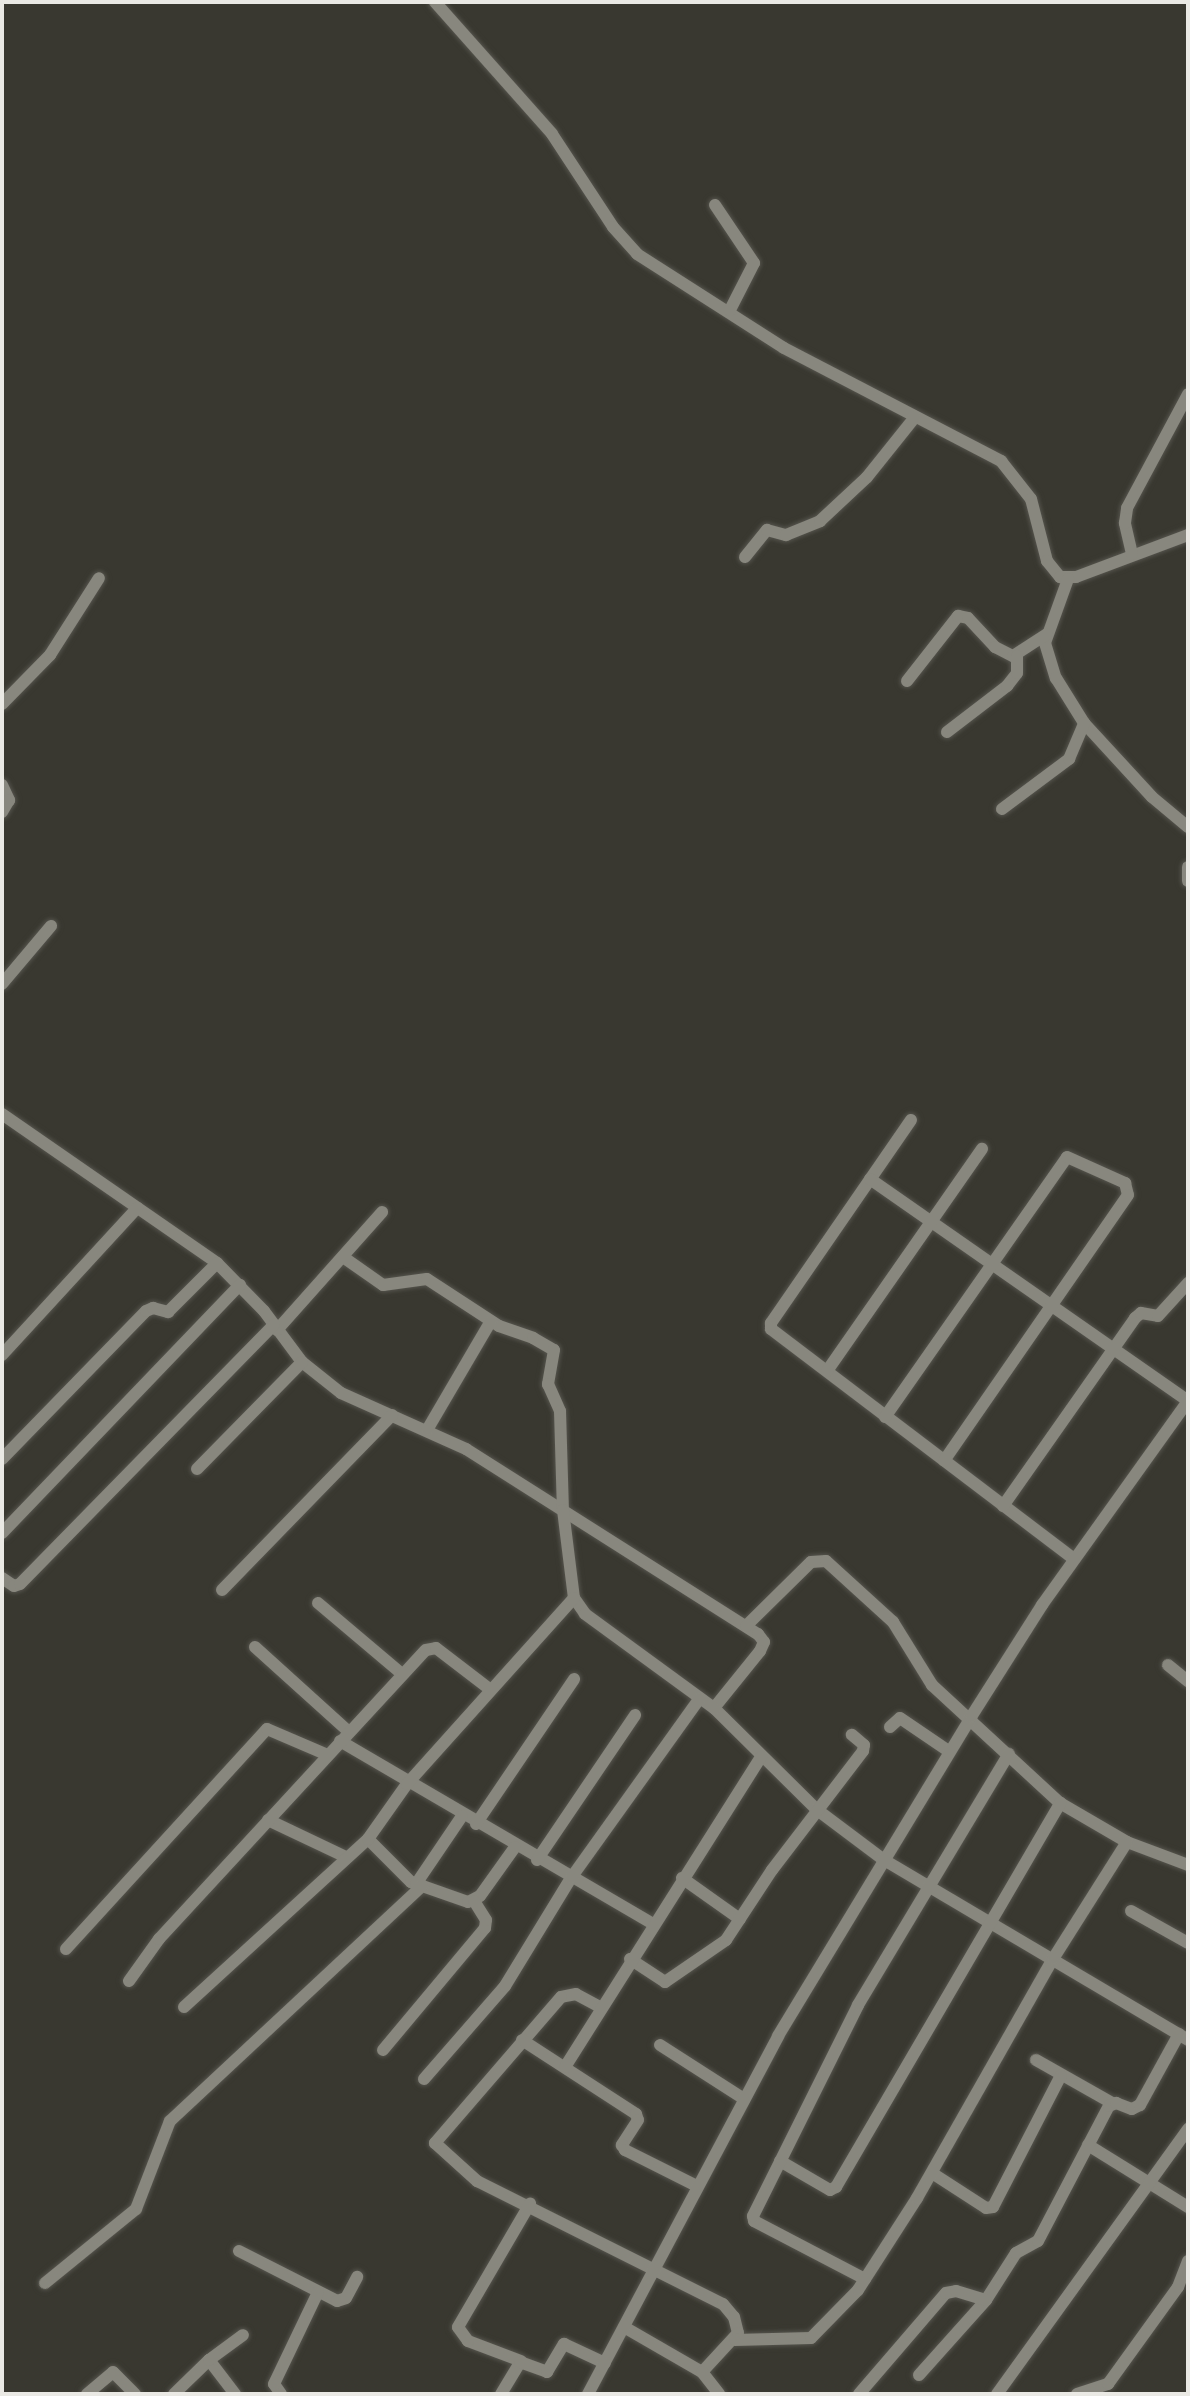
<!DOCTYPE html>
<style>
body{margin:0}
#map{position:relative;width:1190px;height:2396px;overflow:hidden;background:#393830;font-family:Georgia,serif}
div>[style]{position:absolute}
.roads{filter:drop-shadow(0 0 2px #55544d) drop-shadow(0 0 2px #55544d)}
.street>*{height:12px;margin:-6px;padding:0 6px;transform-origin:6px;border-radius:6px;background:#88877e}
span{translate:-50% -50%;white-space:nowrap;text-align:center;line-height:1.15;-webkit-text-stroke:5px #393830;paint-order:stroke}
.frame{position:absolute;inset:0;border:4px solid #eae9e4;pointer-events:none}
</style>
<div id="map">
<div class="roads">
<div class="street">
<i style="left:435px;top:2px;width:176px;rotate:48.4deg"></i>
<i style="left:552px;top:134px;width:111px;rotate:56.7deg"></i>
<i style="left:613px;top:227px;width:36px;rotate:48deg"></i>
<i style="left:637px;top:254px;width:174px;rotate:32.6deg"></i>
<i style="left:784px;top:348px;width:245px;rotate:27.5deg"></i>
<i style="left:1001px;top:461px;width:48px;rotate:51.7deg"></i>
<i style="left:1031px;top:499px;width:64px;rotate:75.5deg"></i>
<i style="left:1047px;top:561px;width:21px;rotate:51deg"></i>
<i style="left:1060px;top:577px;width:16px"></i>
<i style="left:1076px;top:577px;width:120px;rotate:-20.6deg"></i>
<i style="left:715px;top:205px;width:70px;rotate:56.1deg"></i>
<i style="left:754px;top:263px;width:53px;rotate:117.1deg"></i>
<i style="left:1132px;top:554px;width:32px;rotate:-103deg"></i>
<i style="left:1125px;top:523px;width:15px;rotate:-82deg"></i>
<i style="left:1127px;top:508px;width:129px;rotate:-61.8deg"></i>
<i style="left:745px;top:557px;width:35px;rotate:-51deg"></i>
<i style="left:767px;top:530px;width:20px;rotate:15deg"></i>
<i style="left:786px;top:535px;width:37px;rotate:-22deg"></i>
<i style="left:820px;top:521px;width:64px;rotate:-43.1deg"></i>
<i style="left:867px;top:477px;width:77px;rotate:-51.3deg"></i>
<i style="left:1068px;top:579px;width:68px;rotate:109.8deg"></i>
<i style="left:1045px;top:643px;width:37px;rotate:73deg"></i>
<i style="left:1056px;top:678px;width:53px;rotate:58.1deg"></i>
<i style="left:1084px;top:723px;width:100px;rotate:47.4deg"></i>
<i style="left:1152px;top:797px;width:47px;rotate:39.8deg"></i>
<i style="left:907px;top:681px;width:83px;rotate:-51.9deg"></i>
<i style="left:958px;top:616px;width:10px;rotate:11deg"></i>
<i style="left:968px;top:618px;width:40px;rotate:47deg"></i>
<i style="left:995px;top:647px;width:20px;rotate:27deg"></i>
<i style="left:1013px;top:656px;width:40px;rotate:-32.9deg"></i>
<i style="left:2px;top:704px;width:69px;rotate:-45.6deg"></i>
<i style="left:50px;top:655px;width:91px;rotate:-57.5deg"></i>
<i style="left:947px;top:732px;width:76px;rotate:-37.5deg"></i>
<i style="left:1007px;top:686px;width:16px;rotate:-52deg"></i>
<i style="left:1017px;top:673px;width:17px;rotate:-90deg"></i>
<i style="left:2px;top:785px;width:17px;rotate:65deg"></i>
<i style="left:9px;top:800px;width:14px;rotate:120deg"></i>
<i style="left:1002px;top:809px;width:84px;rotate:-36.7deg"></i>
<i style="left:1069px;top:759px;width:39px;rotate:-67deg"></i>
<i style="left:1188px;top:867px;width:14px;rotate:90deg"></i>
<i style="left:2px;top:984px;width:76px;rotate:-49.8deg"></i>
<i style="left:2px;top:1114px;width:262px;rotate:34.7deg"></i>
<i style="left:217px;top:1263px;width:67px;rotate:45.6deg"></i>
<i style="left:264px;top:1311px;width:64px;rotate:53.3deg"></i>
<i style="left:302px;top:1362px;width:50px;rotate:38.5deg"></i>
<i style="left:341px;top:1393px;width:137px;rotate:24.1deg"></i>
<i style="left:466px;top:1449px;width:346px;rotate:32.4deg"></i>
<i style="left:758px;top:1634px;width:10px;rotate:53deg"></i>
<i style="left:764px;top:1642px;width:10px;rotate:114deg"></i>
<i style="left:760px;top:1651px;width:73px;rotate:128.9deg"></i>
<i style="left:714px;top:1708px;width:144px;rotate:44.7deg"></i>
<i style="left:816px;top:1809px;width:85px;rotate:36.9deg"></i>
<i style="left:884px;top:1860px;width:353px;rotate:30.6deg"></i>
<i style="left:911px;top:1120px;width:247px;rotate:124.6deg"></i>
<i style="left:771px;top:1323px;width:6px;rotate:90deg"></i>
<i style="left:771px;top:1329px;width:380px;rotate:37.2deg"></i>
<i style="left:870px;top:1179px;width:388px;rotate:34.9deg"></i>
<i style="left:343px;top:1257px;width:49px;rotate:35deg"></i>
<i style="left:383px;top:1285px;width:44px;rotate:-7.8deg"></i>
<i style="left:427px;top:1279px;width:86px;rotate:33.1deg"></i>
<i style="left:499px;top:1326px;width:36px;rotate:19deg"></i>
<i style="left:533px;top:1338px;width:24px;rotate:30deg"></i>
<i style="left:554px;top:1350px;width:35px;rotate:100deg"></i>
<i style="left:548px;top:1384px;width:30px;rotate:66deg"></i>
<i style="left:560px;top:1411px;width:99px;rotate:88.3deg"></i>
<i style="left:563px;top:1510px;width:89px;rotate:82.9deg"></i>
<i style="left:574px;top:1598px;width:19px;rotate:55deg"></i>
<i style="left:585px;top:1614px;width:160px;rotate:36.1deg"></i>
<i style="left:277px;top:1330px;width:158px;rotate:-48.3deg"></i>
<i style="left:2px;top:1355px;width:200px;rotate:-47.4deg"></i>
<i style="left:827px;top:1371px;width:271px;rotate:-55.1deg"></i>
<i style="left:885px;top:1417px;width:317px;rotate:-55deg"></i>
<i style="left:1067px;top:1157px;width:64px;rotate:24.1deg"></i>
<i style="left:1125px;top:1183px;width:12px;rotate:76deg"></i>
<i style="left:1128px;top:1195px;width:323px;rotate:124.7deg"></i>
<i style="left:427px;top:1430px;width:126px;rotate:-59.6deg"></i>
<i style="left:2px;top:1459px;width:206px;rotate:-45.8deg"></i>
<i style="left:146px;top:1311px;width:8px;rotate:-23deg"></i>
<i style="left:153px;top:1308px;width:16px;rotate:15deg"></i>
<i style="left:168px;top:1312px;width:69px;rotate:-45deg"></i>
<i style="left:197px;top:1469px;width:150px;rotate:-45.5deg"></i>
<i style="left:1003px;top:1506px;width:230px;rotate:-54.9deg"></i>
<i style="left:1135px;top:1318px;width:8px;rotate:-40deg"></i>
<i style="left:1141px;top:1313px;width:17px;rotate:10deg"></i>
<i style="left:1158px;top:1316px;width:45px;rotate:-47.7deg"></i>
<i style="left:2px;top:1533px;width:344px;rotate:-46.2deg"></i>
<i style="left:2px;top:1578px;width:14px;rotate:34deg"></i>
<i style="left:14px;top:1586px;width:6px;rotate:-18deg"></i>
<i style="left:20px;top:1584px;width:363px;rotate:-45.6deg"></i>
<i style="left:222px;top:1590px;width:244px;rotate:-45.8deg"></i>
<i style="left:318px;top:1603px;width:110px;rotate:40.2deg"></i>
<i style="left:746px;top:1626px;width:91px;rotate:-44.6deg"></i>
<i style="left:811px;top:1562px;width:15px;rotate:-4deg"></i>
<i style="left:826px;top:1561px;width:91px;rotate:42.3deg"></i>
<i style="left:893px;top:1622px;width:74px;rotate:58.2deg"></i>
<i style="left:932px;top:1685px;width:174px;rotate:42.7deg"></i>
<i style="left:1060px;top:1803px;width:78px;rotate:30.2deg"></i>
<i style="left:1127px;top:1842px;width:65px;rotate:20.7deg"></i>
<i style="left:255px;top:1647px;width:124px;rotate:42.1deg"></i>
<i style="left:1168px;top:1665px;width:26px;rotate:39deg"></i>
<i style="left:890px;top:1727px;width:13px;rotate:-42deg"></i>
<i style="left:900px;top:1718px;width:60px;rotate:34.2deg"></i>
<i style="left:340px;top:1741px;width:363px;rotate:30.3deg"></i>
<i style="left:268px;top:1820px;width:86px;rotate:25.4deg"></i>
<i style="left:476px;top:1824px;width:175px;rotate:-55.9deg"></i>
<i style="left:368px;top:1839px;width:61px;rotate:45deg"></i>
<i style="left:411px;top:1882px;width:60px;rotate:19.3deg"></i>
<i style="left:468px;top:1902px;width:13px;rotate:-27deg"></i>
<i style="left:480px;top:1896px;width:60px;rotate:-54.5deg"></i>
<i style="left:537px;top:1860px;width:175px;rotate:-55.9deg"></i>
<i style="left:682px;top:1878px;width:71px;rotate:35.3deg"></i>
<i style="left:416px;top:1884px;width:82px;rotate:-55.9deg"></i>
<i style="left:1131px;top:1911px;width:65px;rotate:29.3deg"></i>
<i style="left:66px;top:1949px;width:298px;rotate:-47.6deg"></i>
<i style="left:267px;top:1729px;width:66px;rotate:23.1deg"></i>
<i style="left:630px;top:1959px;width:42px;rotate:33.3deg"></i>
<i style="left:665px;top:1982px;width:74px;rotate:-34.5deg"></i>
<i style="left:726px;top:1940px;width:84px;rotate:-56.7deg"></i>
<i style="left:772px;top:1870px;width:150px;rotate:-52.6deg"></i>
<i style="left:863px;top:1751px;width:6px;rotate:-81deg"></i>
<i style="left:864px;top:1745px;width:16px;rotate:-140deg"></i>
<i style="left:129px;top:1981px;width:52px;rotate:-54.5deg"></i>
<i style="left:159px;top:1939px;width:393px;rotate:-47.3deg"></i>
<i style="left:426px;top:1650px;width:10px;rotate:-11deg"></i>
<i style="left:436px;top:1648px;width:69px;rotate:37.4deg"></i>
<i style="left:184px;top:2007px;width:249px;rotate:-42.4deg"></i>
<i style="left:368px;top:1839px;width:67px;rotate:-54.7deg"></i>
<i style="left:407px;top:1784px;width:250px;rotate:-48.1deg"></i>
<i style="left:600px;top:2007px;width:27px;rotate:-152deg"></i>
<i style="left:576px;top:1994px;width:15px;rotate:169deg"></i>
<i style="left:561px;top:1997px;width:193px;rotate:130.8deg"></i>
<i style="left:435px;top:2143px;width:57px;rotate:42.1deg"></i>
<i style="left:477px;top:2181px;width:275px;rotate:26.6deg"></i>
<i style="left:723px;top:2304px;width:17px;rotate:50deg"></i>
<i style="left:734px;top:2317px;width:16px;rotate:76deg"></i>
<i style="left:738px;top:2333px;width:53px;rotate:132.7deg"></i>
<i style="left:522px;top:2040px;width:136px;rotate:33deg"></i>
<i style="left:636px;top:2114px;width:6px;rotate:72deg"></i>
<i style="left:638px;top:2120px;width:30px;rotate:123deg"></i>
<i style="left:622px;top:2145px;width:6px;rotate:59deg"></i>
<i style="left:625px;top:2150px;width:80px;rotate:26.6deg"></i>
<i style="left:660px;top:2045px;width:100px;rotate:32.7deg"></i>
<i style="left:383px;top:2050px;width:159px;rotate:-50.1deg"></i>
<i style="left:485px;top:1928px;width:8px;rotate:-83deg"></i>
<i style="left:486px;top:1920px;width:22px;rotate:-122deg"></i>
<i style="left:1036px;top:2060px;width:87px;rotate:29.5deg"></i>
<i style="left:565px;top:2067px;width:367px;rotate:-57.7deg"></i>
<i style="left:424px;top:2079px;width:123px;rotate:-48.9deg"></i>
<i style="left:505px;top:1986px;width:127px;rotate:-58.6deg"></i>
<i style="left:571px;top:1878px;width:221px;rotate:-54.4deg"></i>
<i style="left:1088px;top:2145px;width:118px;rotate:31.8deg"></i>
<i style="left:780px;top:2161px;width:58px;rotate:30.1deg"></i>
<i style="left:830px;top:2190px;width:7px;rotate:-27deg"></i>
<i style="left:836px;top:2187px;width:445px;rotate:-59.7deg"></i>
<i style="left:932px;top:2173px;width:64px;rotate:32.9deg"></i>
<i style="left:986px;top:2208px;width:7px;rotate:-8deg"></i>
<i style="left:993px;top:2207px;width:148px;rotate:-62.7deg"></i>
<i style="left:239px;top:2251px;width:110px;rotate:27deg"></i>
<i style="left:337px;top:2301px;width:9px;rotate:-18deg"></i>
<i style="left:346px;top:2298px;width:24px;rotate:-62deg"></i>
<i style="left:865px;top:2279px;width:125px;rotate:-152.4deg"></i>
<i style="left:754px;top:2221px;width:5px;rotate:-101deg"></i>
<i style="left:753px;top:2216px;width:236px;rotate:-63.5deg"></i>
<i style="left:858px;top:2005px;width:293px;rotate:-59deg"></i>
<i style="left:45px;top:2283px;width:117px;rotate:-39.1deg"></i>
<i style="left:136px;top:2209px;width:94px;rotate:-68.9deg"></i>
<i style="left:170px;top:2121px;width:345px;rotate:-43deg"></i>
<i style="left:624px;top:2327px;width:90px;rotate:30deg"></i>
<i style="left:702px;top:2372px;width:28px;rotate:52deg"></i>
<i style="left:735px;top:2340px;width:76px;rotate:-1.5deg"></i>
<i style="left:811px;top:2338px;width:67px;rotate:-45.6deg"></i>
<i style="left:858px;top:2290px;width:109px;rotate:-57.3deg"></i>
<i style="left:917px;top:2198px;width:275px;rotate:-60.4deg"></i>
<i style="left:1053px;top:1959px;width:138px;rotate:-57.7deg"></i>
<i style="left:209px;top:2360px;width:43px;rotate:52.6deg"></i>
<i style="left:521px;top:2361px;width:57px;rotate:-159.3deg"></i>
<i style="left:468px;top:2341px;width:17px;rotate:-126deg"></i>
<i style="left:458px;top:2327px;width:143px;rotate:-59.7deg"></i>
<i style="left:919px;top:2375px;width:101px;rotate:-48.2deg"></i>
<i style="left:986px;top:2300px;width:56px;rotate:-57.4deg"></i>
<i style="left:1016px;top:2253px;width:25px;rotate:-29deg"></i>
<i style="left:1038px;top:2241px;width:153px;rotate:-62.3deg"></i>
<i style="left:1109px;top:2106px;width:8px;rotate:-23deg"></i>
<i style="left:1116px;top:2103px;width:17px;rotate:21deg"></i>
<i style="left:1132px;top:2109px;width:9px;rotate:-27deg"></i>
<i style="left:1140px;top:2105px;width:81px;rotate:-61.2deg"></i>
<i style="left:87px;top:2394px;width:34px;rotate:-40deg"></i>
<i style="left:113px;top:2372px;width:31px;rotate:45deg"></i>
<i style="left:174px;top:2394px;width:49px;rotate:-44.2deg"></i>
<i style="left:209px;top:2360px;width:42px;rotate:-36.3deg"></i>
<i style="left:281px;top:2394px;width:12px;rotate:-125deg"></i>
<i style="left:274px;top:2384px;width:102px;rotate:-64.4deg"></i>
<i style="left:501px;top:2394px;width:37px;rotate:-59deg"></i>
<i style="left:520px;top:2362px;width:29px;rotate:20deg"></i>
<i style="left:547px;top:2372px;width:33px;rotate:-59deg"></i>
<i style="left:564px;top:2344px;width:45px;rotate:24.9deg"></i>
<i style="left:588px;top:2394px;width:405px;rotate:-62deg"></i>
<i style="left:778px;top:2036px;width:373px;rotate:-58.8deg"></i>
<i style="left:971px;top:1717px;width:133px;rotate:-57.6deg"></i>
<i style="left:1042px;top:1605px;width:251px;rotate:-54.4deg"></i>
<i style="left:859px;top:2394px;width:133px;rotate:-49.3deg"></i>
<i style="left:946px;top:2293px;width:10px;rotate:-11deg"></i>
<i style="left:956px;top:2291px;width:31px;rotate:17deg"></i>
<i style="left:997px;top:2394px;width:327px;rotate:-54.2deg"></i>
<i style="left:1077px;top:2394px;width:33px;rotate:-18deg"></i>
<i style="left:1108px;top:2384px;width:120px;rotate:-54.2deg"></i>
<i style="left:1178px;top:2287px;width:28px;rotate:-69deg"></i>
</div>
</div>
<div class="frame"></div>
</div>
